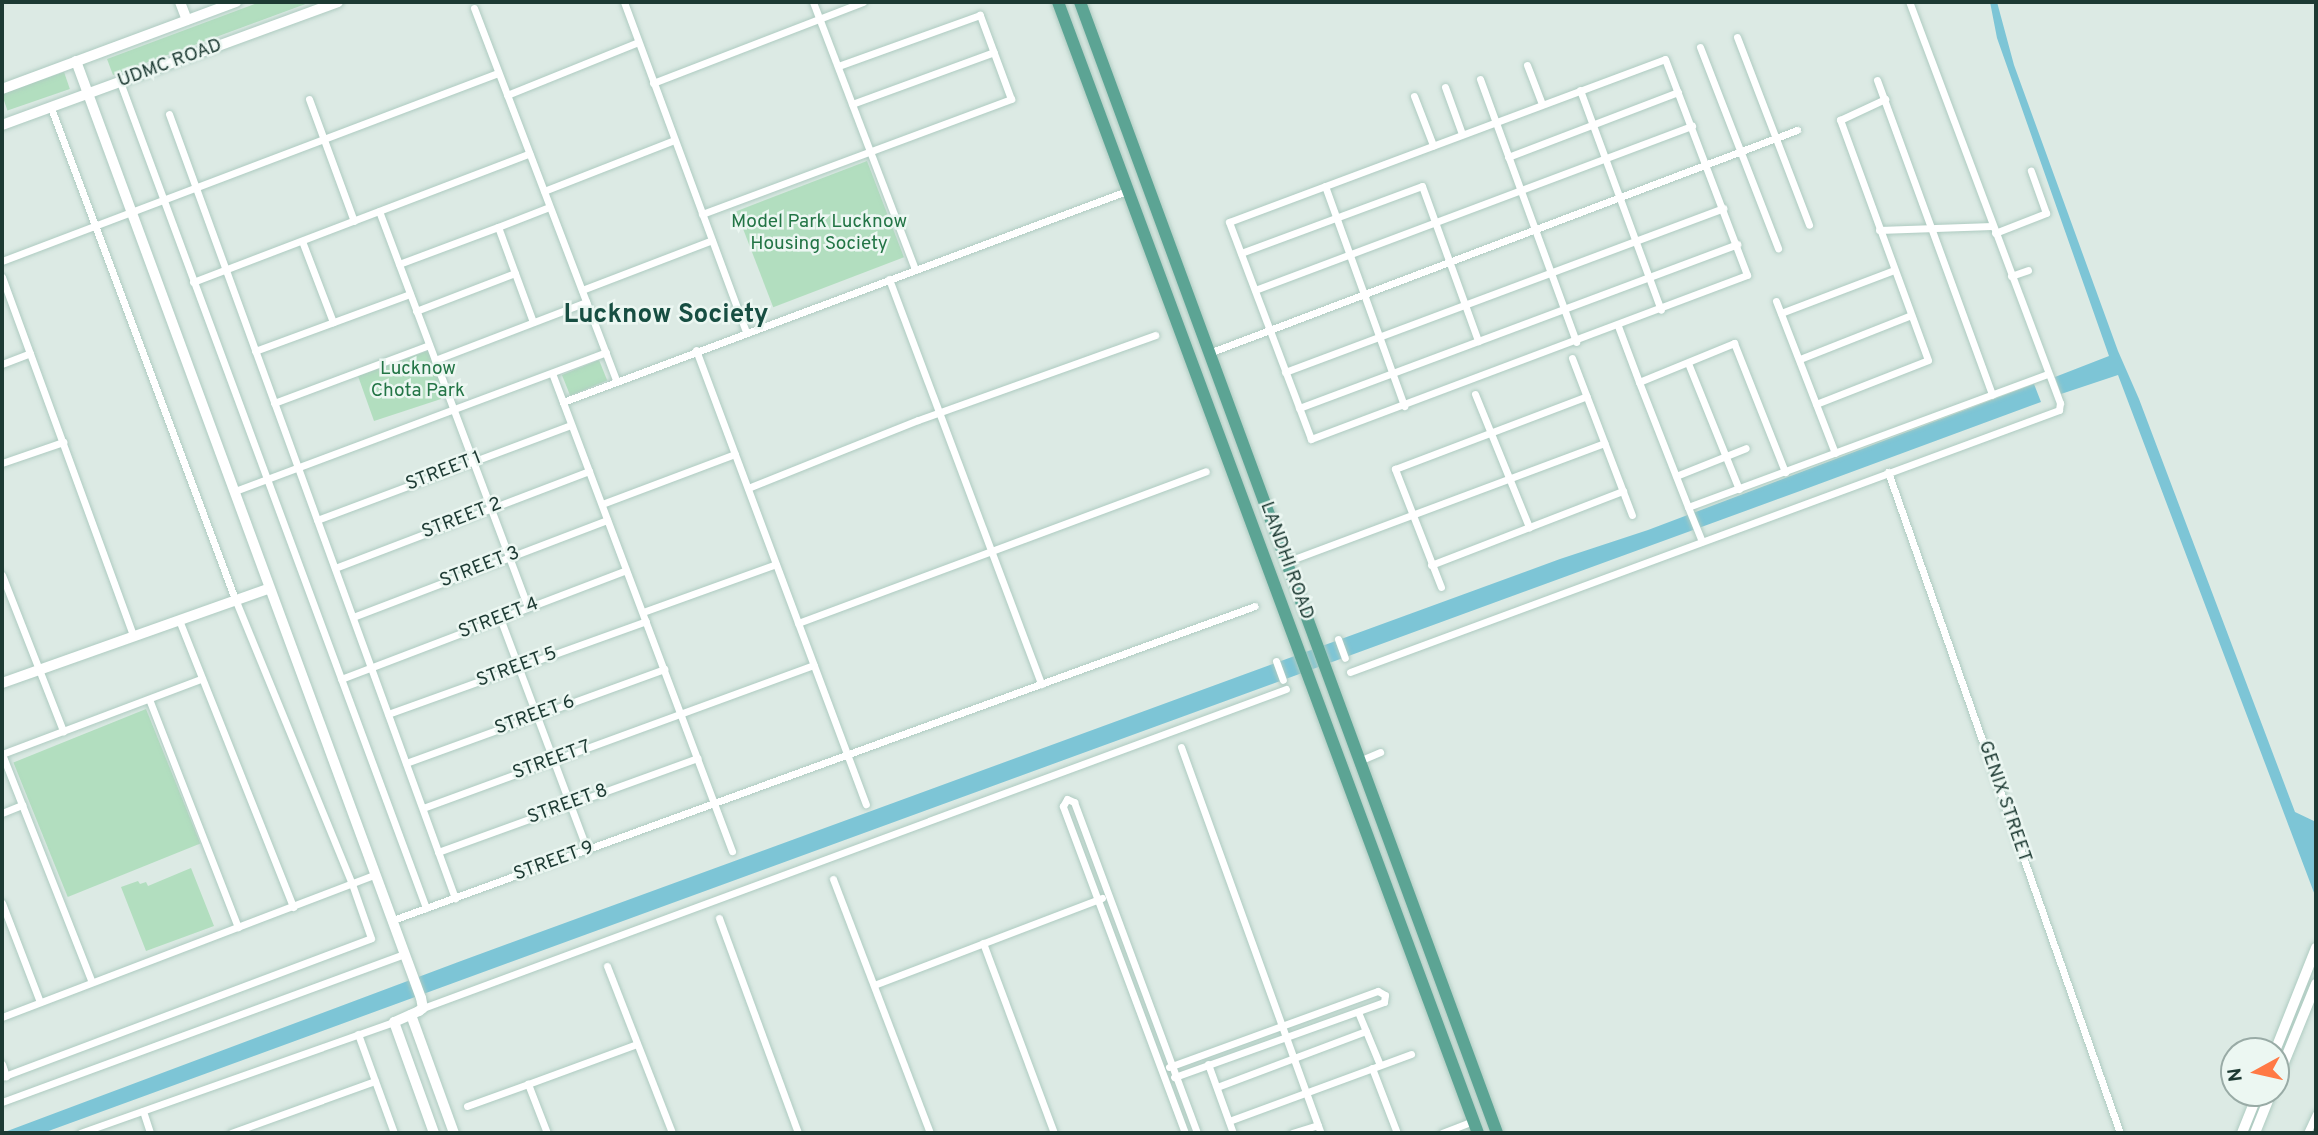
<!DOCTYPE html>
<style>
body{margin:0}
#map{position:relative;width:2318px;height:1135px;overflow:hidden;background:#dceae4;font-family:Overpass,sans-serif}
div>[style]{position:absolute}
.green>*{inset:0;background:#b2debf;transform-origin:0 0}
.water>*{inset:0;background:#7dc5d6}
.roads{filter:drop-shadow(0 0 2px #aecbc1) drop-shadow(0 0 2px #aecbc1)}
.street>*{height:7px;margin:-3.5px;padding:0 3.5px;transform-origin:3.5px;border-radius:3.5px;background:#fff}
.secondary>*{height:10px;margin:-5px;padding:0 5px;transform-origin:5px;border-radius:5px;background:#fff}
.primary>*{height:12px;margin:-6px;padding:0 6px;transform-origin:6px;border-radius:6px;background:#5ca494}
span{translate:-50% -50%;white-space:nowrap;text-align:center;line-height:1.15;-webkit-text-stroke:5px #ecf7f2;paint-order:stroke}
.street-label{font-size:19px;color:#1d3a33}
.park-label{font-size:19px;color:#237546}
.district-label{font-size:26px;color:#174e42;font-weight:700}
.frame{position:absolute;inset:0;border:4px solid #1d3a33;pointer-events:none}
.north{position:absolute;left:2220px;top:1037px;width:70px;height:70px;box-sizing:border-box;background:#ecf7f2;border:2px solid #99aba6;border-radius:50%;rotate:262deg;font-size:19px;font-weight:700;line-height:28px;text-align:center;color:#1d3a33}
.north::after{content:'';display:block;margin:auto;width:24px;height:32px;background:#ff7945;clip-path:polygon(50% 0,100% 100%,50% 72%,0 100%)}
</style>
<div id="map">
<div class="green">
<i style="clip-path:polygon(260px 2px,311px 2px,113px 75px,107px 59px)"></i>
<i style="left:64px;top:72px;width:18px;height:66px;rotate:71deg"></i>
<i style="left:867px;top:161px;width:103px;height:140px;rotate:69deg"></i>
<i style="clip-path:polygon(433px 349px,447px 387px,441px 399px,374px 421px,358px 376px)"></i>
<i style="left:599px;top:360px;width:22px;height:40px;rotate:68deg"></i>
<i style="left:146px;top:709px;width:145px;height:143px;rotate:68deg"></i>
<i style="clip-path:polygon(191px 868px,214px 926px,146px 951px,121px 887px,138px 881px,140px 884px,146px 882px,148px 886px)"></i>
</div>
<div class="water">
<i style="clip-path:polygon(1990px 2px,1997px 2px,2014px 65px,2118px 351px,2139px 399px,2295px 812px,2316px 822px,2316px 898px,2118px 375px,2061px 394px,2055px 377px,2109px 356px,1997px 38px)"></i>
<i style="clip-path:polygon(2034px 384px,2041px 402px,1800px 491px,43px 1133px,2px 1133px,461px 961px,1560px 559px,1648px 530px)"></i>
</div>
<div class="roads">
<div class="street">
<i style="left:624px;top:2px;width:352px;rotate:69.7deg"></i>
<i style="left:813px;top:2px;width:286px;rotate:69.1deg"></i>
<i style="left:474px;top:8px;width:398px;rotate:69.1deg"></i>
<i style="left:1737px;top:37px;width:201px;rotate:69deg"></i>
<i style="left:1700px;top:47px;width:216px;rotate:68.8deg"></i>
<i style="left:1665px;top:59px;width:231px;rotate:69.2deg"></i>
<i style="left:1747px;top:275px;width:466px;rotate:159.4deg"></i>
<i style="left:1311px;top:439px;width:232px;rotate:-110.7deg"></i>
<i style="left:1229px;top:222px;width:465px;rotate:-20.5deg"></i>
<i style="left:1527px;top:65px;width:42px;rotate:69deg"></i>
<i style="left:1480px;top:79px;width:280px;rotate:69.9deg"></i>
<i style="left:1877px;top:80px;width:335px;rotate:69.9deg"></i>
<i style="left:120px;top:82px;width:881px;rotate:69.67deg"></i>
<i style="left:653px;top:83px;width:225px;rotate:-21.1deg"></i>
<i style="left:1445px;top:87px;width:50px;rotate:70.1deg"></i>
<i style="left:1580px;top:90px;width:234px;rotate:69.8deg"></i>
<i style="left:507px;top:95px;width:141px;rotate:-22deg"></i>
<i style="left:1414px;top:96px;width:53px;rotate:68.8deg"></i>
<i style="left:309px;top:99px;width:130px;rotate:69.8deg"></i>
<i style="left:852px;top:104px;width:151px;rotate:-20.1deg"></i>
<i style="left:169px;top:114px;width:835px;rotate:69.96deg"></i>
<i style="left:1508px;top:157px;width:182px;rotate:-20.9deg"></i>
<i style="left:1325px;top:186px;width:234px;rotate:70.2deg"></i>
<i style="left:544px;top:191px;width:140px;rotate:-21.4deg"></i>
<i style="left:379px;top:211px;width:423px;rotate:69.4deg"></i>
<i style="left:702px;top:214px;width:330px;rotate:-20.4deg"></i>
<i style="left:1011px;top:99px;width:90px;rotate:-110.3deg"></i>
<i style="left:980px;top:15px;width:151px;rotate:160.2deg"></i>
<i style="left:1879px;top:230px;width:113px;rotate:-2deg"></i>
<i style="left:1995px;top:233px;width:55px;rotate:-21.4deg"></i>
<i style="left:2046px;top:213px;width:45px;rotate:-109.7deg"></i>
<i style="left:302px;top:241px;width:87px;rotate:69.1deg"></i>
<i style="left:1241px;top:253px;width:193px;rotate:-20.3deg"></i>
<i style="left:1422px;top:186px;width:165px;rotate:70.1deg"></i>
<i style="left:2px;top:261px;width:530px;rotate:-20.76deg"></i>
<i style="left:399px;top:264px;width:106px;rotate:-20.5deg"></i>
<i style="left:2011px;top:276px;width:18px;rotate:-19deg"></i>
<i style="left:2px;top:277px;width:383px;rotate:69.9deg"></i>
<i style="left:889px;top:279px;width:433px;rotate:69.4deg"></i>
<i style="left:193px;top:282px;width:360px;rotate:-20.9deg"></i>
<i style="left:582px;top:290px;width:139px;rotate:-21deg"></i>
<i style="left:1255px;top:290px;width:467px;rotate:-20.6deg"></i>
<i style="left:1776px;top:301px;width:163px;rotate:68.8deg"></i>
<i style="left:416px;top:311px;width:106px;rotate:-21deg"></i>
<i style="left:1781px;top:313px;width:121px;rotate:-20.8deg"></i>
<i style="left:533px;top:322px;width:101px;rotate:-110.2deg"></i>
<i style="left:498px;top:227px;width:55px;rotate:-21.4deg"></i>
<i style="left:1618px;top:326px;width:60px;rotate:69.4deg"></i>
<i style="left:1639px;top:382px;width:103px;rotate:-22.3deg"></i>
<i style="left:1734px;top:343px;width:139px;rotate:68.4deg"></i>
<i style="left:696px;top:350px;width:485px;rotate:69.5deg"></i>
<i style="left:255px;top:351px;width:165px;rotate:-20.2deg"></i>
<i style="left:1209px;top:353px;width:629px;rotate:-20.77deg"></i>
<i style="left:1572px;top:358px;width:168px;rotate:69.1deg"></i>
<i style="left:1800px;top:359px;width:119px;rotate:-21.6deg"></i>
<i style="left:435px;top:360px;width:162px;rotate:-21deg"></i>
<i style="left:1688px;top:363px;width:136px;rotate:68deg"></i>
<i style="left:2px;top:364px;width:30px;rotate:-21deg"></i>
<i style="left:1285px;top:372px;width:468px;rotate:-20.5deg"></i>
<i style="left:552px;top:373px;width:511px;rotate:69.37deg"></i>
<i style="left:1639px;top:382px;width:134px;rotate:68.6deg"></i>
<i style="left:1688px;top:507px;width:384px;rotate:-20.3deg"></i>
<i style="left:1475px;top:394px;width:144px;rotate:67.9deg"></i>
<i style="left:563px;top:402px;width:604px;rotate:-20.53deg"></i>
<i style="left:274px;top:403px;width:165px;rotate:-20.5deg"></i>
<i style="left:1816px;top:404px;width:120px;rotate:-21.4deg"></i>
<i style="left:1928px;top:360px;width:256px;rotate:-110.1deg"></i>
<i style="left:1840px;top:120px;width:50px;rotate:-25deg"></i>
<i style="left:1299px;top:408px;width:468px;rotate:-20.5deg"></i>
<i style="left:2px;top:463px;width:65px;rotate:-19deg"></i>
<i style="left:1888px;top:472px;width:701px;rotate:70.66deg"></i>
<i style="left:1676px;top:476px;width:75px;rotate:-21.8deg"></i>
<i style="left:748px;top:488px;width:183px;rotate:-21.8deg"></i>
<i style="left:918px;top:420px;width:252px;rotate:-19.7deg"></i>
<i style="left:235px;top:491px;width:396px;rotate:-20.5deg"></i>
<i style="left:602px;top:504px;width:142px;rotate:-20.6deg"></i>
<i style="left:1688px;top:507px;width:37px;rotate:68deg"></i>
<i style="left:317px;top:520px;width:271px;rotate:-20.5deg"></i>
<i style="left:1286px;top:562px;width:340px;rotate:-20.5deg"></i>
<i style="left:1431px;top:565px;width:206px;rotate:-21.1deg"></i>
<i style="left:335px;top:568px;width:272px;rotate:-20.9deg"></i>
<i style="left:2px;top:575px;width:168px;rotate:68.6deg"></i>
<i style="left:1441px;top:587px;width:127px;rotate:-111.3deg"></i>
<i style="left:1395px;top:469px;width:205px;rotate:-20.8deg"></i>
<i style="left:643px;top:612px;width:141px;rotate:-19.8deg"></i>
<i style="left:353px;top:617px;width:272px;rotate:-20.9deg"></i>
<i style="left:500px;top:618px;width:248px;rotate:69.4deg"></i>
<i style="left:179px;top:620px;width:309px;rotate:68.3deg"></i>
<i style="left:798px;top:623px;width:435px;rotate:-20.4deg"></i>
<i style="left:1338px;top:639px;width:20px;rotate:70deg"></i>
<i style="left:1276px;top:661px;width:20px;rotate:70deg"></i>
<i style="left:1350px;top:672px;width:756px;rotate:-20.28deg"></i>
<i style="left:2059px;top:410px;width:7px;rotate:-82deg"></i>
<i style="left:2060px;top:403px;width:428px;rotate:-110.6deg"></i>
<i style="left:341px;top:679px;width:305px;rotate:-20.9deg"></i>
<i style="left:149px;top:699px;width:245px;rotate:68.7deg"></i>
<i style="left:388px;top:714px;width:274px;rotate:-19.8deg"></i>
<i style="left:1181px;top:747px;width:411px;rotate:70.1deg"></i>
<i style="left:2px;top:754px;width:245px;rotate:68.5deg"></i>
<i style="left:2px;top:754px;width:213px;rotate:-20.7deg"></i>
<i style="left:1359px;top:761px;width:23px;rotate:-23deg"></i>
<i style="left:406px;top:763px;width:275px;rotate:-20deg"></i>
<i style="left:423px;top:808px;width:416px;rotate:-20.1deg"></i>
<i style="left:2px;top:813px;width:22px;rotate:-22deg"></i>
<i style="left:438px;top:852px;width:276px;rotate:-19.9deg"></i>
<i style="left:833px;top:879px;width:272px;rotate:69.1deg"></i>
<i style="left:2px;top:903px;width:106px;rotate:69deg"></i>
<i style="left:719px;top:918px;width:229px;rotate:69.8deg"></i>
<i style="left:393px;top:920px;width:917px;rotate:-20.02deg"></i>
<i style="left:983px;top:943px;width:203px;rotate:69.5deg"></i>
<i style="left:607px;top:966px;width:179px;rotate:68.7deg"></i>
<i style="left:874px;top:985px;width:244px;rotate:-20.9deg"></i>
<i style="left:423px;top:1008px;width:920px;rotate:-20.29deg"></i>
<i style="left:1358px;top:1012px;width:57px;rotate:67.5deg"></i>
<i style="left:2px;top:1017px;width:400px;rotate:-20.9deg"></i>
<i style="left:358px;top:1034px;width:105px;rotate:70deg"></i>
<i style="left:2px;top:1064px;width:13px;rotate:72deg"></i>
<i style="left:1208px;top:1064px;width:73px;rotate:70.1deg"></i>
<i style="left:1169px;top:1067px;width:222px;rotate:-20deg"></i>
<i style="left:1378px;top:991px;width:8px;rotate:30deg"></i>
<i style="left:1385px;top:995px;width:7px;rotate:98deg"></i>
<i style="left:1384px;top:1002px;width:223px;rotate:160.3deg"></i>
<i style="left:1372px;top:1068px;width:70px;rotate:69deg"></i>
<i style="left:2px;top:1077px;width:394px;rotate:-20.6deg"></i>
<i style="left:371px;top:938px;width:57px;rotate:-109.4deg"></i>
<i style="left:352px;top:884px;width:308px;rotate:-112.3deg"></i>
<i style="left:235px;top:599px;width:524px;rotate:-110.54deg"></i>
<i style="left:1217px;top:1087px;width:159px;rotate:-20.6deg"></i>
<i style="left:2px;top:1102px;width:429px;rotate:-20.2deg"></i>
<i style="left:467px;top:1106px;width:65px;rotate:-19.8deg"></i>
<i style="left:143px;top:1111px;width:23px;rotate:72deg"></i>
<i style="left:1229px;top:1121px;width:194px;rotate:-20.2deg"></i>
<i style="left:80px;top:1133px;width:333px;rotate:-19.5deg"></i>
<i style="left:231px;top:1133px;width:153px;rotate:-19.9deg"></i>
<i style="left:547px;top:1133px;width:53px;rotate:-111.2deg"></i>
<i style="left:528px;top:1084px;width:116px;rotate:-20.2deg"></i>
<i style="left:1185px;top:1133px;width:349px;rotate:-110.5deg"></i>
<i style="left:1063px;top:806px;width:8px;rotate:-60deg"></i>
<i style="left:1067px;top:799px;width:8px;rotate:23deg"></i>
<i style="left:1074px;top:802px;width:353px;rotate:69.6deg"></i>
<i style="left:1292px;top:1133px;width:27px;rotate:-17deg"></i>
<i style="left:1442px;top:1133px;width:34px;rotate:-21deg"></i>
<i style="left:2307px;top:1133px;width:21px;rotate:-65deg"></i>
</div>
<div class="secondary">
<i style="left:180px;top:2px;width:19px;rotate:69deg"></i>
<i style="left:76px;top:61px;width:998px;rotate:69.79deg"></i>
<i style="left:421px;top:998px;width:10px;rotate:79deg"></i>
<i style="left:423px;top:1008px;width:5px;rotate:143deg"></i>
<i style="left:419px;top:1011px;width:27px;rotate:156deg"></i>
<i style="left:394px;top:1022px;width:118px;rotate:70.2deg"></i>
<i style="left:2px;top:89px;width:250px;rotate:-20.4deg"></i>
<i style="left:2px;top:125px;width:358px;rotate:-20.1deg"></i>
<i style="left:2px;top:683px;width:282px;rotate:-19.5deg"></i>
<i style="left:411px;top:1015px;width:126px;rotate:70deg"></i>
<i style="left:2275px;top:1051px;width:111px;rotate:-68.3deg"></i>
<i style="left:2276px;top:1082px;width:106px;rotate:-67.8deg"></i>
<i style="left:2242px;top:1133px;width:43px;rotate:-68.2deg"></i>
<i style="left:2255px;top:1133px;width:43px;rotate:-68.2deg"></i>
</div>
<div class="primary">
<i style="left:1058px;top:2px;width:1206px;rotate:69.63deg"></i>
<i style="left:1080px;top:2px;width:1205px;rotate:69.76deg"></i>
</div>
</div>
<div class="street-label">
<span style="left:170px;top:64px;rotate:-20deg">UDMC ROAD</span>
<span style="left:444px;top:472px;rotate:-21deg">STREET 1</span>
<span style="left:462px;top:519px;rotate:-21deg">STREET 2</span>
<span style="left:1286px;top:561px;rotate:70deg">LANDHI ROAD</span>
<span style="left:480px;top:568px;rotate:-21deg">STREET 3</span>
<span style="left:499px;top:619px;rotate:-21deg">STREET 4</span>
<span style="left:517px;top:668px;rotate:-20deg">STREET 5</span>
<span style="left:535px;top:716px;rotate:-20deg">STREET 6</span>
<span style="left:552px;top:761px;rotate:-20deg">STREET 7</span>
<span style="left:2004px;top:802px;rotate:71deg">GENIX STREET</span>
<span style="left:568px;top:805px;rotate:-20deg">STREET 8</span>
<span style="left:554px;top:862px;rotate:-20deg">STREET 9</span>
</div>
<div class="park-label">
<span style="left:819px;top:234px">Model Park Lucknow<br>Housing Society</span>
<span style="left:418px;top:381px">Lucknow<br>Chota Park</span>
</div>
<div class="district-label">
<span style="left:666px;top:316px">Lucknow Society</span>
</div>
<div class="frame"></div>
<div class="north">N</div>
</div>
